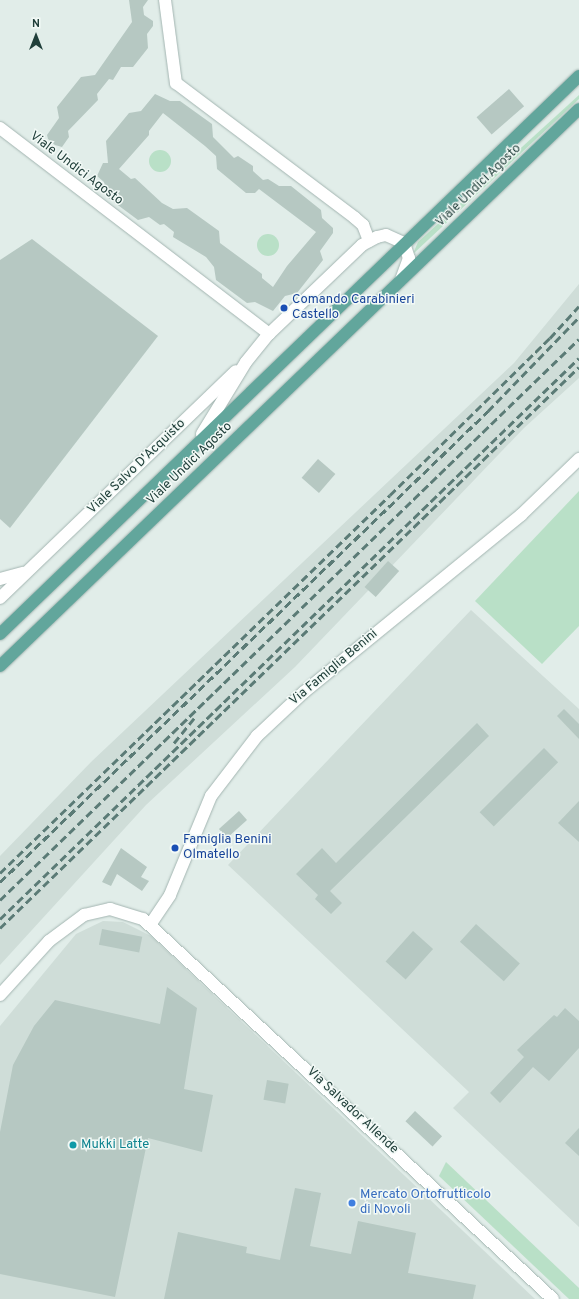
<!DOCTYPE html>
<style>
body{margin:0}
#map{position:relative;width:579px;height:1299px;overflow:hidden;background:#e1ede9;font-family:Overpass,sans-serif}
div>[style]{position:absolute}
.built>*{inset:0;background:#cfddd8}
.green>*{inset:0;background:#b9e0c7}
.round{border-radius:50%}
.building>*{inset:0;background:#b6c8c2;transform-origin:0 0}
.roads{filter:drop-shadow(0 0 1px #a3b5b1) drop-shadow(0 0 1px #a3b5b1)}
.minor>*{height:12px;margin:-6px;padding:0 6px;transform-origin:6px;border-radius:6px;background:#fff}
.primary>*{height:12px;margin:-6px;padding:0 6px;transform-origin:6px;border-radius:6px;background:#62a69c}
.rail>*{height:3px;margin-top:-1.5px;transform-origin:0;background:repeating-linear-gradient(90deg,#5b7b76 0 8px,transparent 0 12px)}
.dots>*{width:11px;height:11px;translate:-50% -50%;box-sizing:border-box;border:2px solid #f2f9f6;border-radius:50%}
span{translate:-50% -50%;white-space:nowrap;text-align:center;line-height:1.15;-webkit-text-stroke:3px #f2f9f6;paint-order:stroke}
.street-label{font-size:13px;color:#203f3a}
.transit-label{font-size:13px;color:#164399}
.left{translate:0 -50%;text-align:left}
.culture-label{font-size:13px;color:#0d838f}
.shop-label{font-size:13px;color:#366cbe}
.north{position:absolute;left:16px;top:16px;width:40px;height:40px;-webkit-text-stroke:3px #f2f9f6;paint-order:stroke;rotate:0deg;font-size:11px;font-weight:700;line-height:16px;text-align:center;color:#203f3a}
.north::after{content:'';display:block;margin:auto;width:14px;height:18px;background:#203f3a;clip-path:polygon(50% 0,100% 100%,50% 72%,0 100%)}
</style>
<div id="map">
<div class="built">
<i style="clip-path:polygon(579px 284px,579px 378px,524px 428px,295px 667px,146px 805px,0 965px,0 856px,91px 762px,514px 363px)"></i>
<i style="clip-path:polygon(471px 610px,579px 709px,579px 1227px,453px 1108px,469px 1092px,228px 865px)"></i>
<i style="clip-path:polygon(103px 921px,123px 922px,151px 936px,535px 1299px,0 1299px,0 1026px,76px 934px)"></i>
</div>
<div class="green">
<i style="clip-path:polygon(579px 95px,579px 99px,413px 254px,418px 242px)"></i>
<i class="round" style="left:149px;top:150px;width:22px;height:22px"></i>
<i class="round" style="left:257px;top:234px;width:22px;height:22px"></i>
<i style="clip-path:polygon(579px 491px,579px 626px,542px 664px,475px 601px)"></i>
<i style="clip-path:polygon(446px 1162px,579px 1288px,579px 1299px,569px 1299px,439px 1176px)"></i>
</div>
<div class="building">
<i style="clip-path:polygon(129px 0,148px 0,143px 7px,144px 15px,153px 21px,153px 26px,147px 34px,148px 48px,133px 67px,121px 67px,113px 80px,109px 79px,97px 94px,98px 100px,68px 131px,69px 137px,62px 147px,55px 145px,48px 139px,47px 135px,59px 118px,57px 107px,81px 77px,95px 75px,132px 22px)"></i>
<i style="left:509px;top:89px;width:23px;height:43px;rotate:49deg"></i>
<i style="clip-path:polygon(evenodd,155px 94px,170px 101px,180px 101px,212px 124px,213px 137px,234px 158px,238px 156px,253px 166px,253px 171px,263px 180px,268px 179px,279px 186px,291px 186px,321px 210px,322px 218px,333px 228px,333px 233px,320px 251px,323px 260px,297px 293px,285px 296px,273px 311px,255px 302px,247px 303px,216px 280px,214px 267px,206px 257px,173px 237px,174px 232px,164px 224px,160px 225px,149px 217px,138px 220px,107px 197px,104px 182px,97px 176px,103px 163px,108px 163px,106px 141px,129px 113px,141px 111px,155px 94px,163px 113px,205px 146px,216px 156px,217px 169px,246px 193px,255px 193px,259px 189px,316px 232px,287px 266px,273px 287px,262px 278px,262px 274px,220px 243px,219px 231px,187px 208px,173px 209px,162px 203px,135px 178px,131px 179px,119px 169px,149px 135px,149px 131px,163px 113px)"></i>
<i style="clip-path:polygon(32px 239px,158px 336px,10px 528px,0 519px,0 260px)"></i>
<i style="left:318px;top:459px;width:23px;height:25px;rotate:41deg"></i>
<i style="left:388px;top:561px;width:15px;height:35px;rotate:42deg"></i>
<i style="clip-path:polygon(564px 709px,579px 724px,579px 739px,557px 716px)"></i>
<i style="clip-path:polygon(477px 723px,489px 736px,330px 891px,342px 903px,331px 914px,315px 899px,318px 895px,296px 874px,322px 848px,336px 863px)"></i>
<i style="left:544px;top:748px;width:20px;height:91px;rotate:45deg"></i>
<i style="clip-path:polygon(579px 801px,579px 842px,558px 823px)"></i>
<i style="left:239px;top:811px;width:12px;height:27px;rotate:48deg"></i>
<i style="clip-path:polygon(121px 848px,147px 867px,141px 877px,149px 881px,142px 891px,117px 874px,111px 886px,102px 882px)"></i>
<i style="left:476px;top:924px;width:59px;height:24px;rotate:42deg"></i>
<i style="left:102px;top:929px;width:41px;height:16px;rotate:11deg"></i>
<i style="left:413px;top:931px;width:27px;height:41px;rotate:42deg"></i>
<i style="clip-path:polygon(167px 987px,197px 1008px,184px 1089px,213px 1095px,202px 1152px,148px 1138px,115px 1297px,0 1274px,0 1132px,13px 1065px,34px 1026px,55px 1000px,160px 1024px)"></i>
<i style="clip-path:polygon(565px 1008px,579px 1021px,579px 1048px,549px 1081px,533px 1067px,500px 1103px,490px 1093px,524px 1057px,517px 1050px,554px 1015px,557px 1017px)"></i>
<i style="left:267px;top:1080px;width:22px;height:20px;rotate:10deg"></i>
<i style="left:415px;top:1111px;width:37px;height:14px;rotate:43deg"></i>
<i style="clip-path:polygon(579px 1128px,579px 1156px,565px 1143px)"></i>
<i style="clip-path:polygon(295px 1188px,321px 1193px,310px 1246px,351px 1254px,358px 1221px,416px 1233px,408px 1273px,476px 1285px,473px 1299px,164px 1299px,178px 1232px,247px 1247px,246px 1253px,280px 1260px)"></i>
</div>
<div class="roads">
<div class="minor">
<i style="left:165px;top:0;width:84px;rotate:82.5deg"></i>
<i style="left:176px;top:83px;width:224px;rotate:37deg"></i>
<i style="left:355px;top:218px;width:11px;rotate:41deg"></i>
<i style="left:363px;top:225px;width:17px;rotate:69deg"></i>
<i style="left:0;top:128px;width:339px;rotate:37.4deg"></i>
<i style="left:202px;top:434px;width:84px;rotate:-58.6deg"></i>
<i style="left:246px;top:362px;width:36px;rotate:-51deg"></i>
<i style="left:269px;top:334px;width:129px;rotate:-43.7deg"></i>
<i style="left:362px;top:245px;width:17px;rotate:-28deg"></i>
<i style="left:377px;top:237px;width:9px;rotate:-13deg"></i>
<i style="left:386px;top:235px;width:20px;rotate:24deg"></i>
<i style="left:404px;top:243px;width:16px;rotate:72deg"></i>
<i style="left:409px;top:258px;width:23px;rotate:110deg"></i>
<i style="left:0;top:579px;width:24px;rotate:-15deg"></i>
<i style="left:0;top:598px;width:327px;rotate:-43.9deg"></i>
<i style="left:150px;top:925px;width:36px;rotate:-56deg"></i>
<i style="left:170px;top:895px;width:107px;rotate:-67.5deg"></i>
<i style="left:211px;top:796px;width:76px;rotate:-52.5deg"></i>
<i style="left:257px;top:736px;width:64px;rotate:-43.1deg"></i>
<i style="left:304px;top:692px;width:280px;rotate:-39.2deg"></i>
<i style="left:521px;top:515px;width:81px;rotate:-44deg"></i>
<i style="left:0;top:995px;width:73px;rotate:-47.8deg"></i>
<i style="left:49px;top:941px;width:44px;rotate:-36.6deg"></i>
<i style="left:84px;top:915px;width:27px;rotate:-13deg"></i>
<i style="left:110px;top:909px;width:34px;rotate:17deg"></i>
<i style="left:143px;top:919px;width:559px;rotate:42.83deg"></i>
</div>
<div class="primary">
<i style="left:0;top:634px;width:804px;rotate:-43.94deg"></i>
<i style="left:0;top:666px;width:803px;rotate:-43.89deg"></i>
</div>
</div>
<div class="rail">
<i style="left:174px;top:743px;width:32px;rotate:-51deg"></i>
<i style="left:0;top:873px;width:543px;rotate:-44.1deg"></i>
<i style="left:390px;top:495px;width:224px;rotate:-44.5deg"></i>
<i style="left:550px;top:338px;width:43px;rotate:-47.8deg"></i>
<i style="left:0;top:882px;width:678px;rotate:-43.98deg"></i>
<i style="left:488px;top:411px;width:131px;rotate:-45.9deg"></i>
<i style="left:0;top:900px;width:806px;rotate:-44.1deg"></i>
<i style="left:0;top:919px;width:806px;rotate:-44.1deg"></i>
<i style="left:0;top:928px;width:806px;rotate:-44.1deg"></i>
</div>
<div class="dots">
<i style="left:284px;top:308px;background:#1a4fb4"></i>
<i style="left:175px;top:848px;background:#1a4fb4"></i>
<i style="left:73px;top:1145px;background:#0f9aa8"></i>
<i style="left:352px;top:1203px;background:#3f7fe0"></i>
</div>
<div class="street-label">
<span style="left:76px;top:169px;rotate:37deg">Viale Undici Agosto</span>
<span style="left:479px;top:186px;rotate:-44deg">Viale Undici Agosto</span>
<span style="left:190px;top:464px;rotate:-44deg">Viale Undici Agosto</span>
<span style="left:137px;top:467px;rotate:-44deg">Viale Salvo D'Acquisto</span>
<span style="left:334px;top:668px;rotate:-40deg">Via Famiglia Benini</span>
<span style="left:352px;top:1111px;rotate:43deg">Via Salvador Allende</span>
</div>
<div class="transit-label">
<span class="left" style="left:292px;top:308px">Comando Carabinieri<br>Castello</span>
<span class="left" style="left:183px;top:848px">Famiglia Benini<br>Olmatello</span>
</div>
<div class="culture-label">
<span class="left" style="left:81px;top:1145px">Mukki Latte</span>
</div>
<div class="shop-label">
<span class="left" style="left:360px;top:1203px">Mercato Ortofrutticolo<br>di Novoli</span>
</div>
<div class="north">N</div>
</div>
